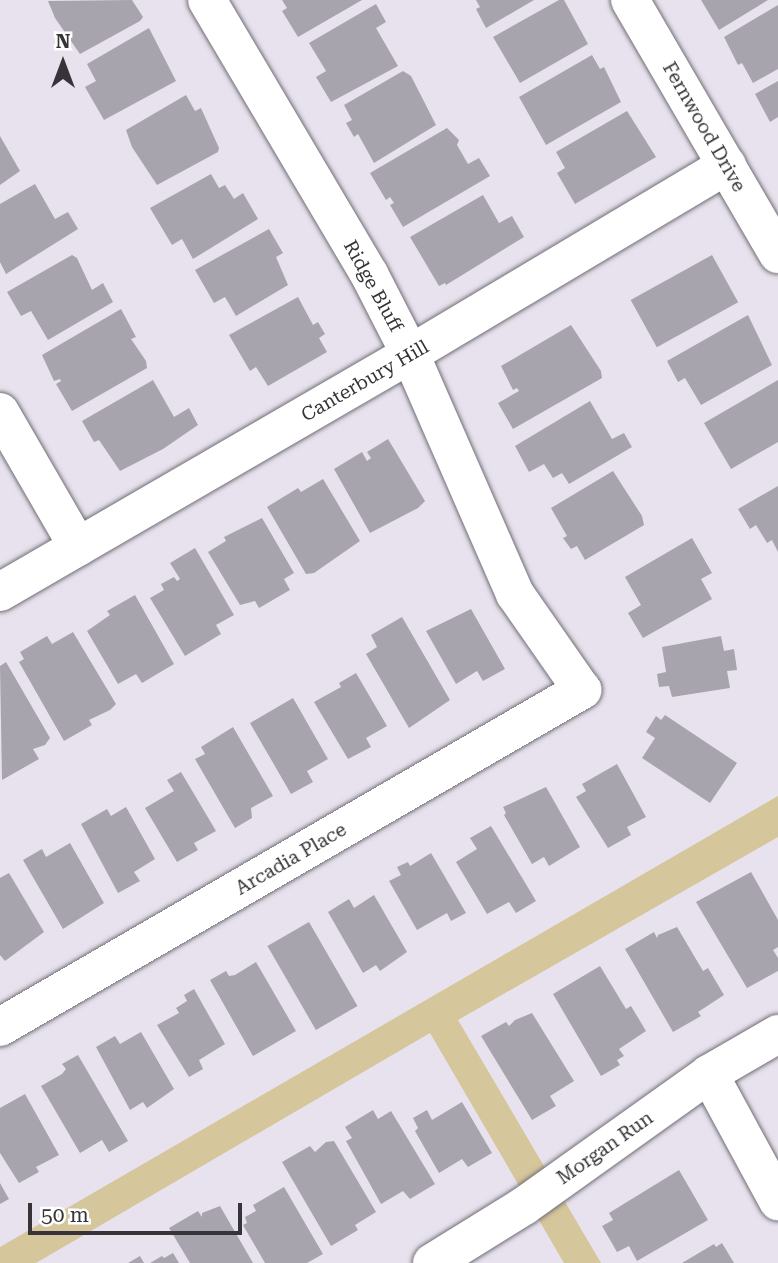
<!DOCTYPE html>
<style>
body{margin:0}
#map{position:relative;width:778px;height:1263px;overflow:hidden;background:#e7e2ed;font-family:"Roboto Serif",serif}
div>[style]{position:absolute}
.green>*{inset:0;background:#d5c69b}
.building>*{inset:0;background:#a8a4ad;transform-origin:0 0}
.roads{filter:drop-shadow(0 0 2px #716e77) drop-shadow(0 0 2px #716e77)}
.minor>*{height:38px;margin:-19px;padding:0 19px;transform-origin:19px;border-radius:19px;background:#fff}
span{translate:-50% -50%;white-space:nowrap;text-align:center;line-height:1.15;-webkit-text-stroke:6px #fff;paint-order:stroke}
.street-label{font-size:19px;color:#363438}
.north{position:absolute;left:28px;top:28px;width:70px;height:70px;-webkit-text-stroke:5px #fff;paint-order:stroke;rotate:0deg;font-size:19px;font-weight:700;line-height:28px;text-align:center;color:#363438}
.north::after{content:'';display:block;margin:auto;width:24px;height:32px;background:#363438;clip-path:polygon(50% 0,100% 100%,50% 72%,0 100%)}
.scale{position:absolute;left:28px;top:1203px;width:214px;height:32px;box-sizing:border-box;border:4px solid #363438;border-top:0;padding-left:9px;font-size:21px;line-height:24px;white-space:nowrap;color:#363438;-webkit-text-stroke:5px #fff;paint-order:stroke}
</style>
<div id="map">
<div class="green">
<i style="clip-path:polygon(778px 796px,778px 837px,458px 1020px,601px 1263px,564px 1263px,430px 1033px,36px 1263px,0 1263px,0 1247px)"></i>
</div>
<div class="building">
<i style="clip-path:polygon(132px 0,143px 17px,140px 21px,80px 54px,55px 18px,48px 1px)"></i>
<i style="clip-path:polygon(282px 0,362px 0,298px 37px,282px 11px,287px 8px)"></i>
<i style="clip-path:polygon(476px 0,534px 0,486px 28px,476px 9px,480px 7px)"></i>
<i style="clip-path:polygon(559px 0,564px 0,588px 44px,520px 83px,493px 37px)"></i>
<i style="clip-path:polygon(701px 0,768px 0,719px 30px)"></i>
<i style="clip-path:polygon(376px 4px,386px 22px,376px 28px,398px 66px,331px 102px,316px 77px,326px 71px,309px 43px)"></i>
<i style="clip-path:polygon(778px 5px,778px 69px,753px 83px,742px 63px,738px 65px,724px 37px)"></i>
<i style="clip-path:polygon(149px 28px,176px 81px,104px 120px,85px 87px,96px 81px,87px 64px)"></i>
<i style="clip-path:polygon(592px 55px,600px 69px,604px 67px,621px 102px,546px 145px,519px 97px)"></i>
<i style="clip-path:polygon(403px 71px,411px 76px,436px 125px,374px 163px,358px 134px,354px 137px,346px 123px,352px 120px,344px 105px)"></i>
<i style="clip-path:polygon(778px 81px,778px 117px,770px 122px,755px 94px)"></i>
<i style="clip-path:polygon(186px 95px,195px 111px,201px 108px,219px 148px,218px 152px,157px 185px,132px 147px,126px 130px)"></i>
<i style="clip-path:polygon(627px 111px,656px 157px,575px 204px,557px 173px,565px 168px,556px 152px)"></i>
<i style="clip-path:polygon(447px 128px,459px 140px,457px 145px,468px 164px,479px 158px,490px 176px,403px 227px,390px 205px,394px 203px,390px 197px,386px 200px,370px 173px)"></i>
<i style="clip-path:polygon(0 136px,20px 171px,0 185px)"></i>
<i style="clip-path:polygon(211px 174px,219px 188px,225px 185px,234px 199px,243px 193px,258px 219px,193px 259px,182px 239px,172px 245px,150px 208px)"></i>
<i style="clip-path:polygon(35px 184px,55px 219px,68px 212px,78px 229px,6px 274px,0 262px,0 204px)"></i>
<i style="clip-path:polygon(483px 195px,499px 223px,512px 216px,524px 237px,446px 285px,445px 283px,439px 286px,410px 237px)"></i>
<i style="clip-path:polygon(269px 229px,283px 253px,276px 257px,288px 285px,236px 316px,225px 297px,214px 303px,195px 270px)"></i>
<i style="clip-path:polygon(72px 255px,77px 258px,92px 290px,103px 283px,113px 302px,48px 340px,31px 311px,21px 316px,7px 292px)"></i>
<i style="left:712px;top:255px;width:54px;height:93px;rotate:61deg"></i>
<i style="clip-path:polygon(298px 297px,313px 325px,318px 322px,325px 334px,319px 338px,327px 352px,268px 386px,256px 367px,250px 371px,229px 335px)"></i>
<i style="clip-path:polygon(121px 309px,136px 337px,131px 339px,146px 361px,147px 368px,72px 411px,56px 384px,61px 381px,60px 379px,54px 381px,42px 355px)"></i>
<i style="clip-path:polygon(748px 315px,772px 365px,701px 405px,685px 378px,678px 382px,667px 361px)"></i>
<i style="clip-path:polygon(571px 325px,601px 371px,602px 378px,513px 429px,498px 403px,519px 391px,517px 388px,513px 390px,501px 366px)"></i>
<i style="clip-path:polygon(153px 380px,174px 417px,189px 408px,198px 425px,163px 449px,120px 471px,99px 440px,94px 442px,82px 421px)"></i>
<i style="clip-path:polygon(778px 380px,778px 442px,731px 469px,704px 423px)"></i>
<i style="clip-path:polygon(590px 401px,612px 439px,624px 433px,632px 447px,569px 484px,562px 473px,553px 478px,544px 464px,529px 472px,515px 446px)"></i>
<i style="clip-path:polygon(388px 439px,425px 501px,418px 508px,370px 533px,334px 469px,362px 452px,367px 461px,371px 458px,367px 452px)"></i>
<i style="clip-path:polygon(613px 471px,642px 516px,644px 525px,585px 560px,577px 546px,571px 549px,563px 538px,567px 536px,551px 508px)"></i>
<i style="clip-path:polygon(323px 479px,360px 541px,314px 573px,306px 574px,267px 507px,298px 488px,301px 492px)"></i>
<i style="clip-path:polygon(778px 486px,778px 552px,772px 540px,767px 543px,756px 525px,750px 529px,738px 509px)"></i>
<i style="clip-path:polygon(262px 518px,294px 573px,284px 579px,290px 590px,259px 608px,255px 601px,240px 605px,208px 552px,226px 541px,224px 537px)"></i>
<i style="clip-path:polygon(692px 538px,712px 573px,701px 579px,712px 599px,643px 638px,628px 613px,641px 605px,625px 577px)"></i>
<i style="clip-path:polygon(195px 548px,234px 615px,216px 625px,221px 634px,185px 656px,150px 598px,164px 590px,161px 584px,174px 577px,177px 581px,180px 579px,170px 563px)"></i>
<i style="clip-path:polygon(135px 595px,174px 664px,142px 683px,136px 674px,118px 684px,87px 631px,110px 615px,107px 611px)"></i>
<i style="clip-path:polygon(471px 609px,505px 669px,483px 681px,477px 671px,456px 684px,426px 631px)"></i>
<i style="clip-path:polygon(402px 617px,450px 700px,409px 728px,366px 654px,377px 647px,371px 635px)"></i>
<i style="clip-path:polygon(73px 632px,116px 704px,110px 710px,89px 720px,92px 725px,64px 741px,19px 662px,24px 659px,20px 652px,47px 636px,52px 644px)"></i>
<i style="clip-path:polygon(721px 636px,724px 651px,734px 649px,737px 670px,727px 671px,730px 688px,672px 697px,669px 686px,659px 687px,657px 674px,666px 672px,662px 647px)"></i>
<i style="clip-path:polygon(6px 662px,50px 738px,45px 745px,33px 749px,39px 759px,2px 780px,0 666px)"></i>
<i style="clip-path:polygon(356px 673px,387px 726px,366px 738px,371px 747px,348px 759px,314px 702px,341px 687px,339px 683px)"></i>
<i style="clip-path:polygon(293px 698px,328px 759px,307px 771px,313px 782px,291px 794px,250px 723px)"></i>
<i style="clip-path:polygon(665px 715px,737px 763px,710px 803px,642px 758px,655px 738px,646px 732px,656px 716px,661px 720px)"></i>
<i style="clip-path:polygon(233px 727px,273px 796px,251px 808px,252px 818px,235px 828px,195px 759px,205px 754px,201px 747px)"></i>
<i style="clip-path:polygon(617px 764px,646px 817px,627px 827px,631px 835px,608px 848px,576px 797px,586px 791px,582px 784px)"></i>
<i style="clip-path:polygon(181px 772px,216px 831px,194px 843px,198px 850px,177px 862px,145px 808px,174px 791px,167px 780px)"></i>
<i style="clip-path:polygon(546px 787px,580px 847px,549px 866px,544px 857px,532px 864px,504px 815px,506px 813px,503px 807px)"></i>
<i style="clip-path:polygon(126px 807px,155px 859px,134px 872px,140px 881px,118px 893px,81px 824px,107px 809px,111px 816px)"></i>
<i style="clip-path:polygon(491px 826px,536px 901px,516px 913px,509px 902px,487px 914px,456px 862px,477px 849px,470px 838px)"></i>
<i style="clip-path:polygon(70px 843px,104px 903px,63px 929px,23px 860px,42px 849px,46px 857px)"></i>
<i style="clip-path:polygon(431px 853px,466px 913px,451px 921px,447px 913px,417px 930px,389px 881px,401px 875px,397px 867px,408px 862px,410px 866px)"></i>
<i style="clip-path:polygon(751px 872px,778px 920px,778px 947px,773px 950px,778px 958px,778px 971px,747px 988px,696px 902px)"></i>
<i style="clip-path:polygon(9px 873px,44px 932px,5px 961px,0 955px,0 878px)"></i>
<i style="clip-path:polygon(374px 895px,407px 952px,380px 971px,376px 965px,363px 973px,328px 912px,349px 899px,354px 908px)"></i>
<i style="left:309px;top:922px;width:97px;height:48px;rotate:60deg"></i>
<i style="clip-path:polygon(677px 927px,703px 971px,708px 968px,724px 995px,698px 1012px,701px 1016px,673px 1032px,625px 949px,654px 932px,657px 938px,658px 935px)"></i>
<i style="clip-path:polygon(256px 962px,296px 1031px,253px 1056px,210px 980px,226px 971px,229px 976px,235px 975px)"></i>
<i style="clip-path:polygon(600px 966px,626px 1009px,631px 1006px,646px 1031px,619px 1049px,624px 1056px,617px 1060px,620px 1065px,601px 1076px,553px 994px)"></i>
<i style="clip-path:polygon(194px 989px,225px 1044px,199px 1060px,203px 1069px,189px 1077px,157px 1025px,179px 1013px,176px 1008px,187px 1001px,184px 995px)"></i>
<i style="clip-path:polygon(532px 1013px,574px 1081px,550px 1096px,556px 1106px,532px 1120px,481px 1036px,506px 1022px,509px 1026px,515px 1020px)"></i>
<i style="clip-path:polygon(141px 1032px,174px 1089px,147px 1108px,143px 1102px,130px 1110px,96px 1047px,115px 1036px,120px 1044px)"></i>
<i style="clip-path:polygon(78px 1055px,128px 1141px,109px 1152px,102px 1140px,80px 1153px,41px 1086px,62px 1074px,66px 1069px,62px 1064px)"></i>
<i style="clip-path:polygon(25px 1094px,59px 1155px,36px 1167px,39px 1172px,19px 1183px,0 1153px,0 1108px)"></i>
<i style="clip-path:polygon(462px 1102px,492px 1153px,468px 1167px,462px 1159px,439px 1173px,415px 1131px,418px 1128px,413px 1118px,427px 1110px,432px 1120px)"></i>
<i style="clip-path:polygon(373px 1110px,378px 1119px,391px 1111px,435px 1184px,410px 1199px,403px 1191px,381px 1204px,346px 1141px,352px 1138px,345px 1127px)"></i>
<i style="clip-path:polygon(334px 1141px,376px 1212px,355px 1225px,358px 1230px,331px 1246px,282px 1162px,310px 1146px,315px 1152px,326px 1142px)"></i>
<i style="clip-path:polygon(679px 1170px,708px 1220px,637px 1261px,629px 1246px,617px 1252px,602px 1226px,613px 1220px,609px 1213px)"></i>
<i style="clip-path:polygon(0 1183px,9px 1199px,0 1204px)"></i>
<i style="clip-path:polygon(284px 1187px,323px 1254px,307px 1263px,265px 1263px,243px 1225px,247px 1223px,245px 1217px,256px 1211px,253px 1205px)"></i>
<i style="clip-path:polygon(220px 1206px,253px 1263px,190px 1263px,169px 1228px,198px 1211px,202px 1217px,202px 1213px)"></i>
<i style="clip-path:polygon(722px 1243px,734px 1263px,682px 1263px,714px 1244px,716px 1247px)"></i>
<i style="clip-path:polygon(173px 1253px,179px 1263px,150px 1263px,162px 1256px,164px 1258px)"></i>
<i style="clip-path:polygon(140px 1256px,144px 1263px,128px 1263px)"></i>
</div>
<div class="roads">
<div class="minor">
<i style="left:630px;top:0;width:294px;rotate:59.8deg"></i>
<i style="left:0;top:412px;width:156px;rotate:60deg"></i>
<i style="left:0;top:592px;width:474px;rotate:-30.1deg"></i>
<i style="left:410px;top:354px;width:369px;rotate:-30.8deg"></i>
<i style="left:0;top:1027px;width:673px;rotate:-30.07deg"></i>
<i style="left:582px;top:690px;width:117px;rotate:-124.9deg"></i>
<i style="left:515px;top:594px;width:262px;rotate:-113.6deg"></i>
<i style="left:410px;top:354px;width:90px;rotate:-117.1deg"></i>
<i style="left:369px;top:274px;width:318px;rotate:-120.6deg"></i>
<i style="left:709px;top:1074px;width:145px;rotate:61.5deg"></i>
<i style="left:432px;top:1263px;width:108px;rotate:-31.8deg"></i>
<i style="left:524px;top:1206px;width:227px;rotate:-35.5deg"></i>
<i style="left:709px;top:1074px;width:80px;rotate:-30.1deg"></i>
</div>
</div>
<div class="street-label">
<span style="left:704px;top:127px;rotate:60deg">Fernwood Drive</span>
<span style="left:373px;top:286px;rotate:61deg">Ridge Bluff</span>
<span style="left:365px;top:381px;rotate:-30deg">Canterbury Hill</span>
<span style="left:291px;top:859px;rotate:-30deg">Arcadia Place</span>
<span style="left:605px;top:1148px;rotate:-35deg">Morgan Run</span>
</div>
<div class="north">N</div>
<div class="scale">50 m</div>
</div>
